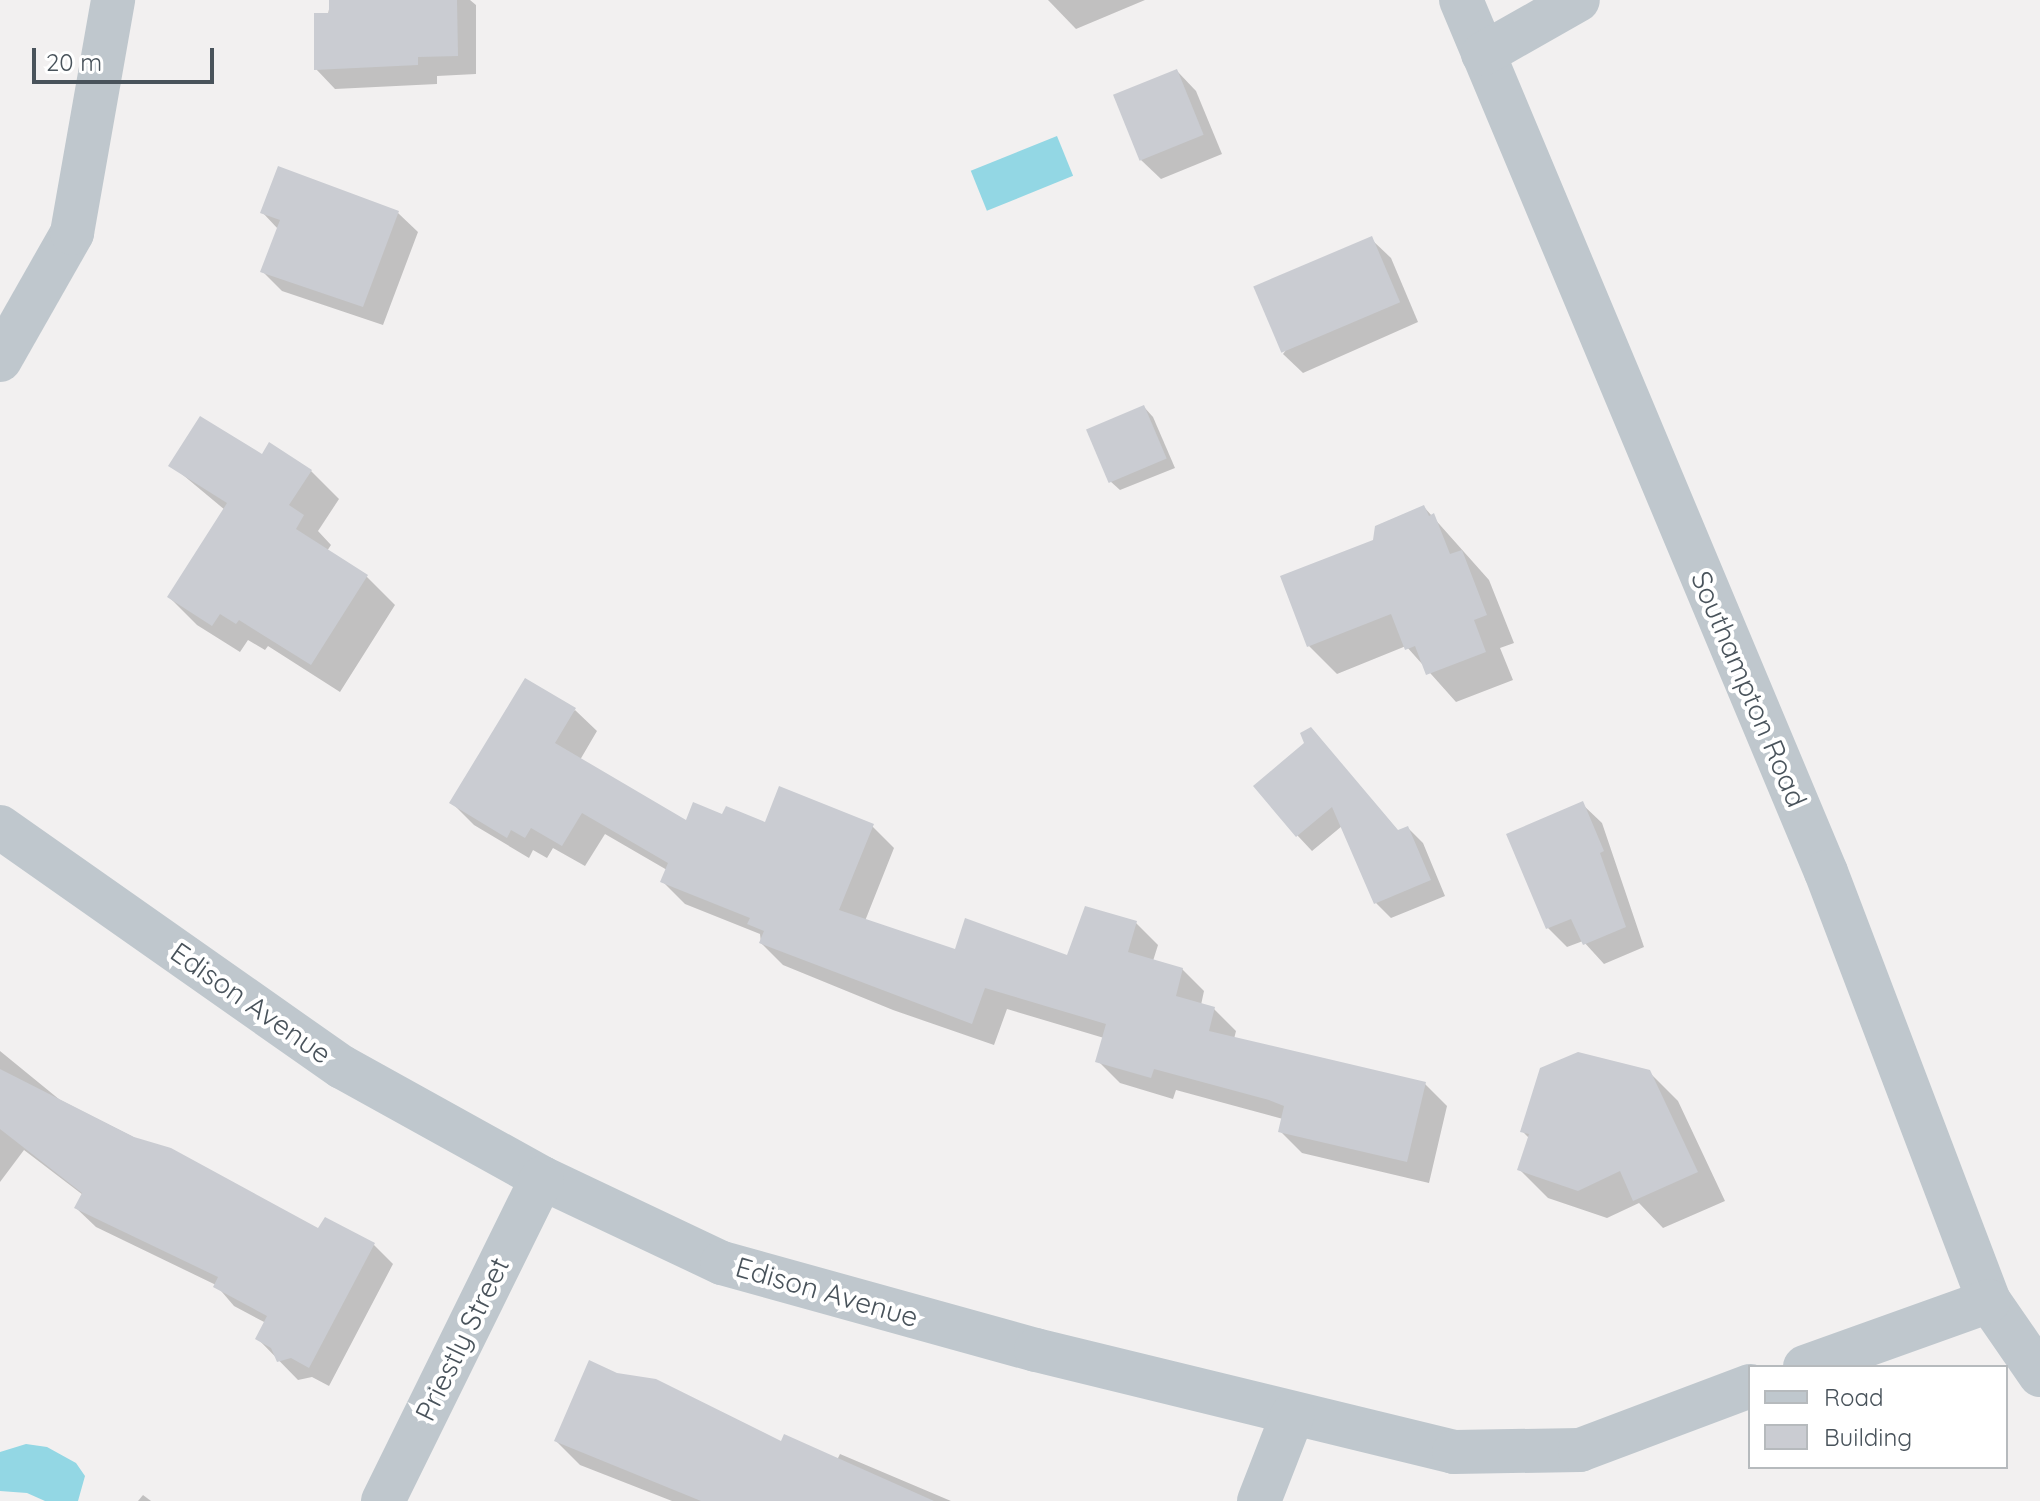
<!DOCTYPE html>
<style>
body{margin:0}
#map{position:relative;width:2040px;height:1501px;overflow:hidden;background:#f2f0f0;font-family:Quicksand,sans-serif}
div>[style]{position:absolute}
.water>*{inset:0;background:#93d7e4;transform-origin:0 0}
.shadow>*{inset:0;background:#0003}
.building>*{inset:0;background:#caccd2;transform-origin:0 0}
.minor>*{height:44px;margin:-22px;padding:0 22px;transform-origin:22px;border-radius:22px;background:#bfc7cd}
span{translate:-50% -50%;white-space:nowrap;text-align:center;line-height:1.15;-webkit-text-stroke:8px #fff;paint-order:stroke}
.street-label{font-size:28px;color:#49535b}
.legend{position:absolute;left:1748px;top:1365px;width:260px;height:104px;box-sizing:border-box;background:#fff;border:2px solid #b6babd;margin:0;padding:10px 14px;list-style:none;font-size:24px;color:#49535b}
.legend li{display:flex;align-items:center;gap:16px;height:40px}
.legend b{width:40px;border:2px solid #b6babd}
.scale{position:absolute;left:32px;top:48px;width:182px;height:36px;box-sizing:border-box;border:4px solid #49535b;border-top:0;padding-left:10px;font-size:24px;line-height:28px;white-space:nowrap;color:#49535b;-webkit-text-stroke:6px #fff;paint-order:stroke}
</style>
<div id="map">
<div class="water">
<i style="left:1057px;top:136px;width:43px;height:93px;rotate:68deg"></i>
<i style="clip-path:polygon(26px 1444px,47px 1447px,76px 1463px,85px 1476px,78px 1501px,45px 1501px,27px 1493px,0 1491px,0 1452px)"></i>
</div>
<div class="shadow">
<i style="clip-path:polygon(331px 0,470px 0,476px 5px,476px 74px,437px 76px,437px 84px,335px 89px,316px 69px)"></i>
<i style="clip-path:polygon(1048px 0,1145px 0,1076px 29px)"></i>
<i style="clip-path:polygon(1177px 71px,1196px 91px,1222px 154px,1161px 179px,1141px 160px)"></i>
<i style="clip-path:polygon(262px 212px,398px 213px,418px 232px,383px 325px,282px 291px,262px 271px,278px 229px)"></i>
<i style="clip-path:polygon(1371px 239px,1391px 258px,1418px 322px,1303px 373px,1283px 354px)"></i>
<i style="clip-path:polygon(1144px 407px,1153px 417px,1175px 468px,1120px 490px,1110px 481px)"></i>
<i style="clip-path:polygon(262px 457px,311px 471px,339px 499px,318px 531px,331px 545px,327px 551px,367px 577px,395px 605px,340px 692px,268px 646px,265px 650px,248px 640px,240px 652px,197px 625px,169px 597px,225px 510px,171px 465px)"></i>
<i style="clip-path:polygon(1424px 507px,1489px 580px,1514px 643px,1500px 648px,1513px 680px,1456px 702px,1406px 646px,1337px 674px,1309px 646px,1375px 541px)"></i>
<i style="clip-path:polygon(575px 710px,597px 731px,580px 760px,687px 823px,723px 817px,766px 824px,872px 826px,894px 848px,865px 921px,956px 952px,1068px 957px,1136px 923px,1158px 945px,1153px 961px,1182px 969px,1204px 991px,1201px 1005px,1214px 1009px,1236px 1031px,1234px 1039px,1425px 1084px,1447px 1106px,1429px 1183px,1302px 1153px,1280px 1131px,1283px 1119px,1176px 1090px,1173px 1099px,1120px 1083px,1098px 1061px,1104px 1038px,1007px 1009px,994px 1045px,893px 1010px,783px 965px,761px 943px,760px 934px,685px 904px,663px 882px,667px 870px,605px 834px,585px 866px,553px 848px,547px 858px,533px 850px,529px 858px,474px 825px,452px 803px)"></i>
<i style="clip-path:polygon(1311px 729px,1399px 832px,1408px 828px,1423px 843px,1445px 896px,1391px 918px,1376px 903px,1342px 826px,1312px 851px,1297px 835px)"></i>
<i style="clip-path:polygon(1582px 804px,1602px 823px,1644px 947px,1604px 964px,1583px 941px,1567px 947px,1548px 928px)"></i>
<i style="clip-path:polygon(0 1051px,60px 1100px,319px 1231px,325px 1220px,374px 1245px,393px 1264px,329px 1386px,312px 1377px,298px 1380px,257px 1338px,266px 1323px,234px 1306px,216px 1285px,96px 1227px,76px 1208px,83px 1195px,24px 1150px,0 1182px)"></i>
<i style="clip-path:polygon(1649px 1072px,1678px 1101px,1725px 1201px,1663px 1228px,1639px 1203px,1607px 1218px,1548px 1198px,1520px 1170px,1530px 1139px,1522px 1131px)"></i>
<i style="clip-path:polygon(556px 1441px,782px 1444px,837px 1460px,840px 1454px,951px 1501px,672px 1501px,580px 1465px)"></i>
<i style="clip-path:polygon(143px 1495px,151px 1501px,138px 1501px)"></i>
</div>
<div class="building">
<i style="clip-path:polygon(329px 0,457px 0,458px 56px,418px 57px,418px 65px,314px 70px,314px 13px,329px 13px)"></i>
<i style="left:1177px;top:69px;width:71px;height:69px;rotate:68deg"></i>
<i style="clip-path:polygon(278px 166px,399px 211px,363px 307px,260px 272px,280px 220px,260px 213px)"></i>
<i style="left:1372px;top:236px;width:72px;height:129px;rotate:67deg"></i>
<i style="left:1144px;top:405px;width:58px;height:63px;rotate:67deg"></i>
<i style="clip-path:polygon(200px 416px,262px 454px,269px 442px,312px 470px,289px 505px,304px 515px,296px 529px,368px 575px,311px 665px,239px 620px,236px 624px,220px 614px,212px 626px,167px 597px,227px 503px,168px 466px)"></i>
<i style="clip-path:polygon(1424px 505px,1429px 516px,1434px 513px,1450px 554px,1462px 550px,1487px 615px,1474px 620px,1486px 652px,1426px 675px,1415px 646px,1405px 650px,1391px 614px,1307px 647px,1280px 576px,1373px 540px,1375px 526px)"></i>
<i style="clip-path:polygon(525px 678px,576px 708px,555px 743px,686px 820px,693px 802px,722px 814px,726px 806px,765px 822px,779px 786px,874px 824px,839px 910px,955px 949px,965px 918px,1067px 955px,1085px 906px,1137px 921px,1128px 952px,1183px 968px,1176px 996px,1215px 1007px,1209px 1031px,1426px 1082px,1407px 1162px,1278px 1132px,1284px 1106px,1269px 1100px,1154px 1069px,1151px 1078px,1095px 1062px,1106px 1024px,985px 988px,972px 1024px,759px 943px,764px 931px,747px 924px,750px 918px,660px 882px,668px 863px,582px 813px,562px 846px,531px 828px,525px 838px,511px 830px,507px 838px,449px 803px)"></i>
<i style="clip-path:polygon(1311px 727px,1398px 830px,1408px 826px,1431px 880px,1374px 904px,1332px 807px,1296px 837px,1253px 786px,1304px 743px,1300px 733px)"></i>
<i style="clip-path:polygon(1583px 801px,1604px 851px,1600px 853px,1626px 927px,1583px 945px,1571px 919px,1546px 929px,1506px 834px)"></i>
<i style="clip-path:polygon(1578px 1052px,1650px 1070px,1698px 1172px,1633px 1201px,1620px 1171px,1578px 1191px,1517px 1170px,1529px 1134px,1520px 1132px,1540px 1068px)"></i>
<i style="clip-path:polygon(0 1069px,134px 1137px,171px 1148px,318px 1228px,325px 1217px,375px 1243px,309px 1368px,291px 1358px,277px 1362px,271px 1348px,255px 1339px,267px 1316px,213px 1287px,218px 1277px,74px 1208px,82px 1193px,0 1129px)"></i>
<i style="clip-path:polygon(589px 1360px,617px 1373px,656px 1379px,781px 1441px,784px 1434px,934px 1501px,701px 1501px,554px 1441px)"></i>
</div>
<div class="minor">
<i style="left:1461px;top:0;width:945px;rotate:67.29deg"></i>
<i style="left:1826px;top:872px;width:459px;rotate:69.2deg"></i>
<i style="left:1989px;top:1301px;width:90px;rotate:55.4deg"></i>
<i style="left:1483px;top:54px;width:109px;rotate:-29.6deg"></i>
<i style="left:0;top:360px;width:146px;rotate:-60.4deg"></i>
<i style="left:72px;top:233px;width:237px;rotate:-80deg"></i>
<i style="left:0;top:827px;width:418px;rotate:35.1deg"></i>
<i style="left:342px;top:1067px;width:229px;rotate:29deg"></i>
<i style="left:542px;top:1178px;width:199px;rotate:25.3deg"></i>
<i style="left:722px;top:1263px;width:326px;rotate:15.5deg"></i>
<i style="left:1036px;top:1350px;width:430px;rotate:13.7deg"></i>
<i style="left:1454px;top:1452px;width:126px;rotate:-0.9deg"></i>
<i style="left:1580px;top:1450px;width:182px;rotate:-20.6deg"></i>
<i style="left:1805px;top:1367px;width:195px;rotate:-19.7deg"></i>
<i style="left:383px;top:1501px;width:360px;rotate:-63.8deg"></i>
<i style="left:1259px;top:1501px;width:93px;rotate:-68.7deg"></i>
</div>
<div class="street-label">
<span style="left:1749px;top:689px;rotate:67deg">Southampton Road</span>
<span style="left:251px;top:1003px;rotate:35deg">Edison Avenue</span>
<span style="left:827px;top:1292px;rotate:16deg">Edison Avenue</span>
<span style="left:462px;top:1339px;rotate:-64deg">Priestly Street</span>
</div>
<ul class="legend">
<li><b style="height:10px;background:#bfc7cd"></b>Road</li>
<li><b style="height:22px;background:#caccd2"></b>Building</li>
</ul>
<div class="scale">20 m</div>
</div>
